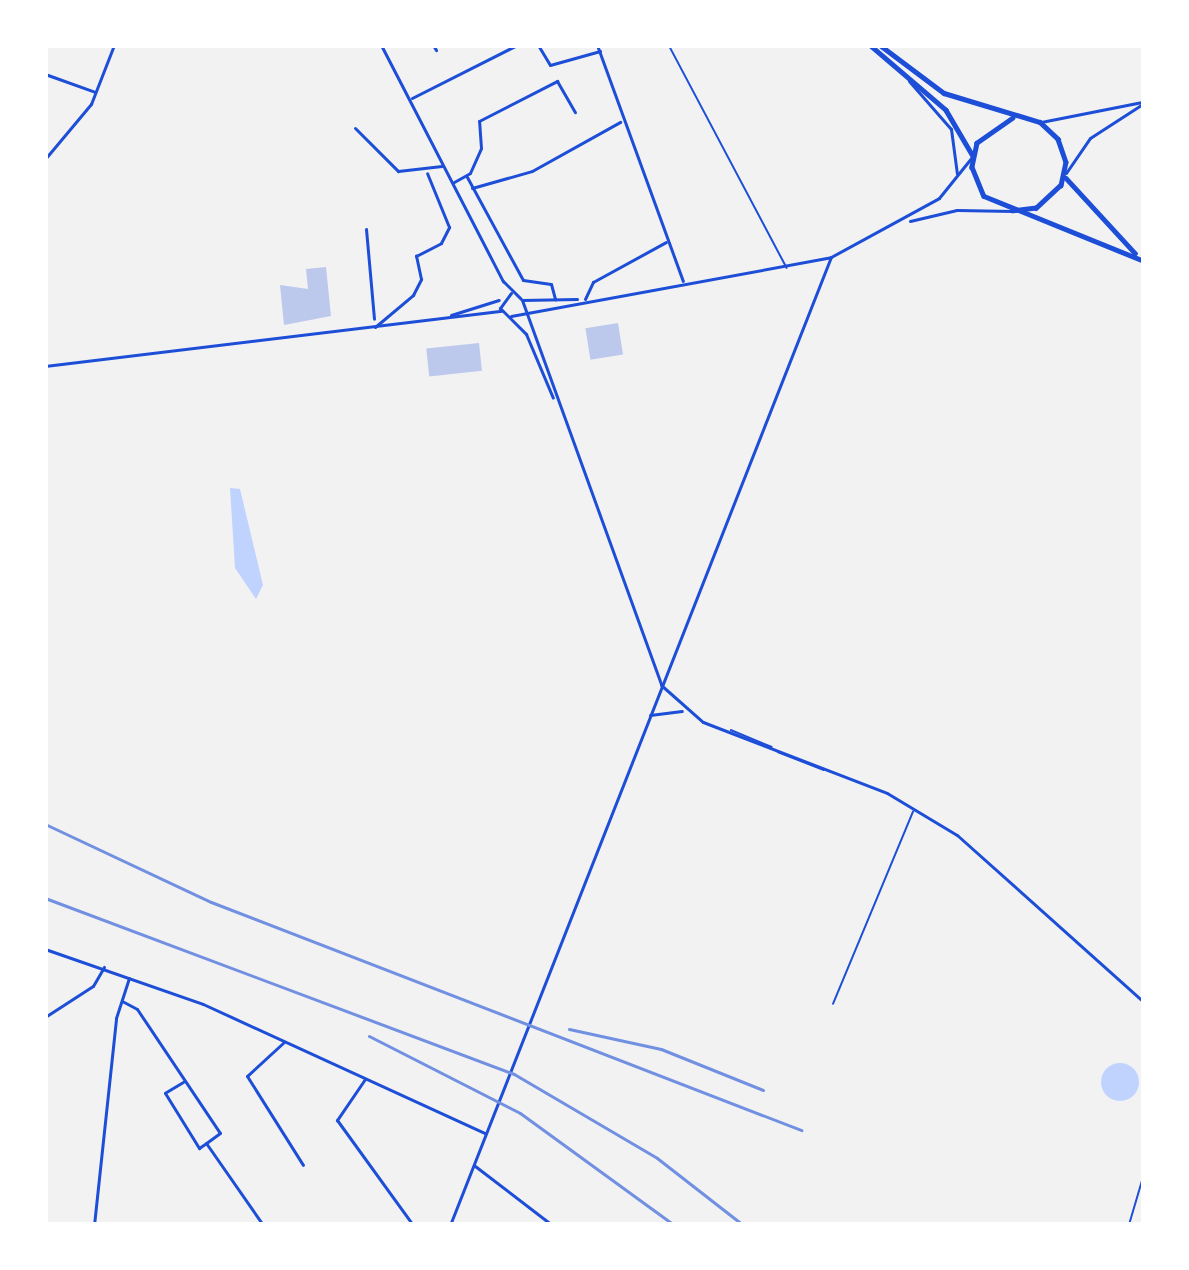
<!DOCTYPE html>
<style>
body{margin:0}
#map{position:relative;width:1189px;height:1270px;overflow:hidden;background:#f2f2f2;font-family:"Exo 2",sans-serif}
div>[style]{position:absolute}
.water>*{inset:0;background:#bfd3fe}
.round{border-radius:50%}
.building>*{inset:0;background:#bdc9ec;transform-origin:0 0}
.service>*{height:1.5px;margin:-0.75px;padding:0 0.75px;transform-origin:0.75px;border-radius:0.75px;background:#1d4ed8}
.minor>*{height:3px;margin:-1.5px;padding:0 1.5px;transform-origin:1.5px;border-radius:1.5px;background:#1d4ed8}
.tertiary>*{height:3px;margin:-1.5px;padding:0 1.5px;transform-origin:1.5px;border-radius:1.5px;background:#1d4ed8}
.trunk>*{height:4.5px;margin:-2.25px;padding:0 2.25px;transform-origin:2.25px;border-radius:2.25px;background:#1d4ed8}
.rail>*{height:3px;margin:-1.5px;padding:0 1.5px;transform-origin:1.5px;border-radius:1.5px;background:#7290e2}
span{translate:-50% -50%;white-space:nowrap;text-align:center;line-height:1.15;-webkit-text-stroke:9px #fff;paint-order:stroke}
.frame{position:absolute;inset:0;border:48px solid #fff;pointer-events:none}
</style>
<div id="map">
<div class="water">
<i style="clip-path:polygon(230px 488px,240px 489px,263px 585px,256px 599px,235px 568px)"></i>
<i class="round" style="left:1101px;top:1063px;width:38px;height:38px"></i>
</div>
<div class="building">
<i style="clip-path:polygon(326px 267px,331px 316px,284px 325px,280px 285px,308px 289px,306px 269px)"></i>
<i style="left:618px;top:323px;width:32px;height:33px;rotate:81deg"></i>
<i style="left:479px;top:343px;width:28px;height:53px;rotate:84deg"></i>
</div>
<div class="service">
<i style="left:669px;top:45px;width:252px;rotate:62.1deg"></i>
<i style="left:731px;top:730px;width:44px;rotate:22.5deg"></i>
<i style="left:778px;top:752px;width:49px;rotate:21.4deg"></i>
<i style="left:833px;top:1004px;width:208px;rotate:-67.4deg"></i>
<i style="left:1129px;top:1225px;width:53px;rotate:-73.6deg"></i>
</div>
<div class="minor">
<i style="left:433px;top:45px;width:6px;rotate:59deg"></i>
<i style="left:538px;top:45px;width:23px;rotate:59deg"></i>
<i style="left:550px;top:65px;width:52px;rotate:-15.6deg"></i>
<i style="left:597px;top:45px;width:251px;rotate:70deg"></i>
<i style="left:45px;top:74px;width:53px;rotate:19.8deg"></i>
<i style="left:412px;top:98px;width:118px;rotate:-26.8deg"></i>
<i style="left:355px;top:128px;width:61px;rotate:45deg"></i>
<i style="left:398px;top:171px;width:44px;rotate:-6.5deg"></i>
<i style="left:45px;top:159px;width:72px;rotate:-50.1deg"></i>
<i style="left:91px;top:104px;width:63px;rotate:-68.7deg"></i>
<i style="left:467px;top:177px;width:117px;rotate:61.5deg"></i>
<i style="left:523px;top:280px;width:28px;rotate:8deg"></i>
<i style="left:551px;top:284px;width:16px;rotate:75deg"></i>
<i style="left:454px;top:182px;width:18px;rotate:-29deg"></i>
<i style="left:470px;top:173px;width:27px;rotate:-66deg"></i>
<i style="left:481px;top:148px;width:27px;rotate:-94deg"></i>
<i style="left:479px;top:121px;width:88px;rotate:-27.1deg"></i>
<i style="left:557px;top:81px;width:36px;rotate:60deg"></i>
<i style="left:472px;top:188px;width:62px;rotate:-15.8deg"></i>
<i style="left:532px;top:171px;width:101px;rotate:-29.1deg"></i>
<i style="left:366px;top:229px;width:90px;rotate:84.9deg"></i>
<i style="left:585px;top:299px;width:19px;rotate:-65deg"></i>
<i style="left:593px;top:282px;width:83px;rotate:-28.7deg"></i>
<i style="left:375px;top:327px;width:50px;rotate:-40.1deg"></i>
<i style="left:413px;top:295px;width:18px;rotate:-63deg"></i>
<i style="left:421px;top:279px;width:24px;rotate:-102deg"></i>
<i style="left:416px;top:256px;width:28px;rotate:-27deg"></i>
<i style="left:441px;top:243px;width:18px;rotate:-63deg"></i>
<i style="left:449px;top:227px;width:58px;rotate:-112.2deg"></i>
<i style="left:122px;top:1001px;width:17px;rotate:28deg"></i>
<i style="left:137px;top:1009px;width:149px;rotate:56.2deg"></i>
<i style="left:220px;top:1133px;width:17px;rotate:144deg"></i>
<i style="left:206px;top:1143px;width:100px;rotate:55.2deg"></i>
<i style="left:45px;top:1017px;width:57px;rotate:-32.9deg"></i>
<i style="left:93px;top:986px;width:22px;rotate:-60deg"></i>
<i style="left:284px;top:1042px;width:50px;rotate:137.4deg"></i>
<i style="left:247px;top:1076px;width:105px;rotate:57.8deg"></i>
<i style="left:365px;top:1079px;width:50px;rotate:124.3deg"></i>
<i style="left:337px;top:1120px;width:130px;rotate:54.1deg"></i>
<i style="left:183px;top:1082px;width:21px;rotate:149deg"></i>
<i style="left:165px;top:1093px;width:65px;rotate:58.3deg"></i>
<i style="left:199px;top:1148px;width:7px;rotate:-34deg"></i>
<i style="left:475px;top:1166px;width:97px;rotate:37.5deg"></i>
<i style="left:94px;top:1225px;width:208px;rotate:-83.9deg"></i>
<i style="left:116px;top:1018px;width:42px;rotate:-72deg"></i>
</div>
<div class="tertiary">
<i style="left:381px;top:45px;width:266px;rotate:62.7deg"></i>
<i style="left:503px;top:281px;width:25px;rotate:45deg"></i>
<i style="left:909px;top:81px;width:64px;rotate:48.8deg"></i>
<i style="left:951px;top:129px;width:45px;rotate:82.4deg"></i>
<i style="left:1041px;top:122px;width:103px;rotate:-11.2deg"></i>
<i style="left:1066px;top:173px;width:42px;rotate:-55.6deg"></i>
<i style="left:1090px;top:138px;width:64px;rotate:-32.9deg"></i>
<i style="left:910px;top:221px;width:48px;rotate:-13.2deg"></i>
<i style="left:957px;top:210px;width:56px;rotate:1deg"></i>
<i style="left:511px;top:293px;width:19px;rotate:126deg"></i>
<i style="left:500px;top:308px;width:37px;rotate:45deg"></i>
<i style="left:526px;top:334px;width:69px;rotate:67.1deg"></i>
<i style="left:522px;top:300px;width:409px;rotate:70.1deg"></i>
<i style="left:661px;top:685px;width:56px;rotate:41.4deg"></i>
<i style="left:703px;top:722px;width:197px;rotate:21.1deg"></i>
<i style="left:887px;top:793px;width:82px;rotate:31deg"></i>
<i style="left:957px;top:835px;width:251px;rotate:41.8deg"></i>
<i style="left:522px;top:300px;width:55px;rotate:-1deg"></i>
<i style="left:451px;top:315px;width:50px;rotate:-17.4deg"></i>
<i style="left:511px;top:316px;width:325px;rotate:-10.4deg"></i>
<i style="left:831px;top:257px;width:123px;rotate:-28.6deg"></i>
<i style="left:939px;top:198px;width:53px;rotate:-51.2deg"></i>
<i style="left:45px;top:366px;width:460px;rotate:-6.9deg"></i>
<i style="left:650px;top:715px;width:32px;rotate:-7deg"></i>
<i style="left:45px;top:949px;width:167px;rotate:19.2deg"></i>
<i style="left:203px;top:1004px;width:310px;rotate:24.6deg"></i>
<i style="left:450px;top:1225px;width:1040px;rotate:-68.52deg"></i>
</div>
<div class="trunk">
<i style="left:870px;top:45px;width:100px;rotate:40.5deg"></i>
<i style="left:946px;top:110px;width:53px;rotate:59.6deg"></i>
<i style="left:880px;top:45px;width:80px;rotate:36.9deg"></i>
<i style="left:944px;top:93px;width:100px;rotate:16.8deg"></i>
<i style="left:1040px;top:122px;width:25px;rotate:43deg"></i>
<i style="left:1058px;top:139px;width:24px;rotate:71deg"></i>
<i style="left:1066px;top:162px;width:24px;rotate:102deg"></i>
<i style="left:1061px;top:185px;width:34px;rotate:137deg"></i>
<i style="left:1036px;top:208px;width:23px;rotate:173deg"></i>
<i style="left:1013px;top:118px;width:44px;rotate:145.2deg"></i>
<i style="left:977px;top:143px;width:25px;rotate:102deg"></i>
<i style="left:972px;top:167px;width:31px;rotate:68deg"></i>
<i style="left:984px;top:196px;width:173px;rotate:22.1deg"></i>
<i style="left:1066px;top:178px;width:102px;rotate:47.4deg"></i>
</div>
<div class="rail">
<i style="left:45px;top:824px;width:183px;rotate:25.2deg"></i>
<i style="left:211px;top:902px;width:633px;rotate:21.13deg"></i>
<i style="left:45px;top:898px;width:501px;rotate:20.57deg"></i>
<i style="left:514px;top:1074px;width:166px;rotate:30.4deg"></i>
<i style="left:657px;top:1158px;width:109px;rotate:37.9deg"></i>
<i style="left:569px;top:1029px;width:94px;rotate:12.3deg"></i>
<i style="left:661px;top:1049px;width:110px;rotate:21.9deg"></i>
<i style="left:369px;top:1036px;width:169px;rotate:27deg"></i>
<i style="left:520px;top:1113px;width:190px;rotate:36deg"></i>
</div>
<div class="frame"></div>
</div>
